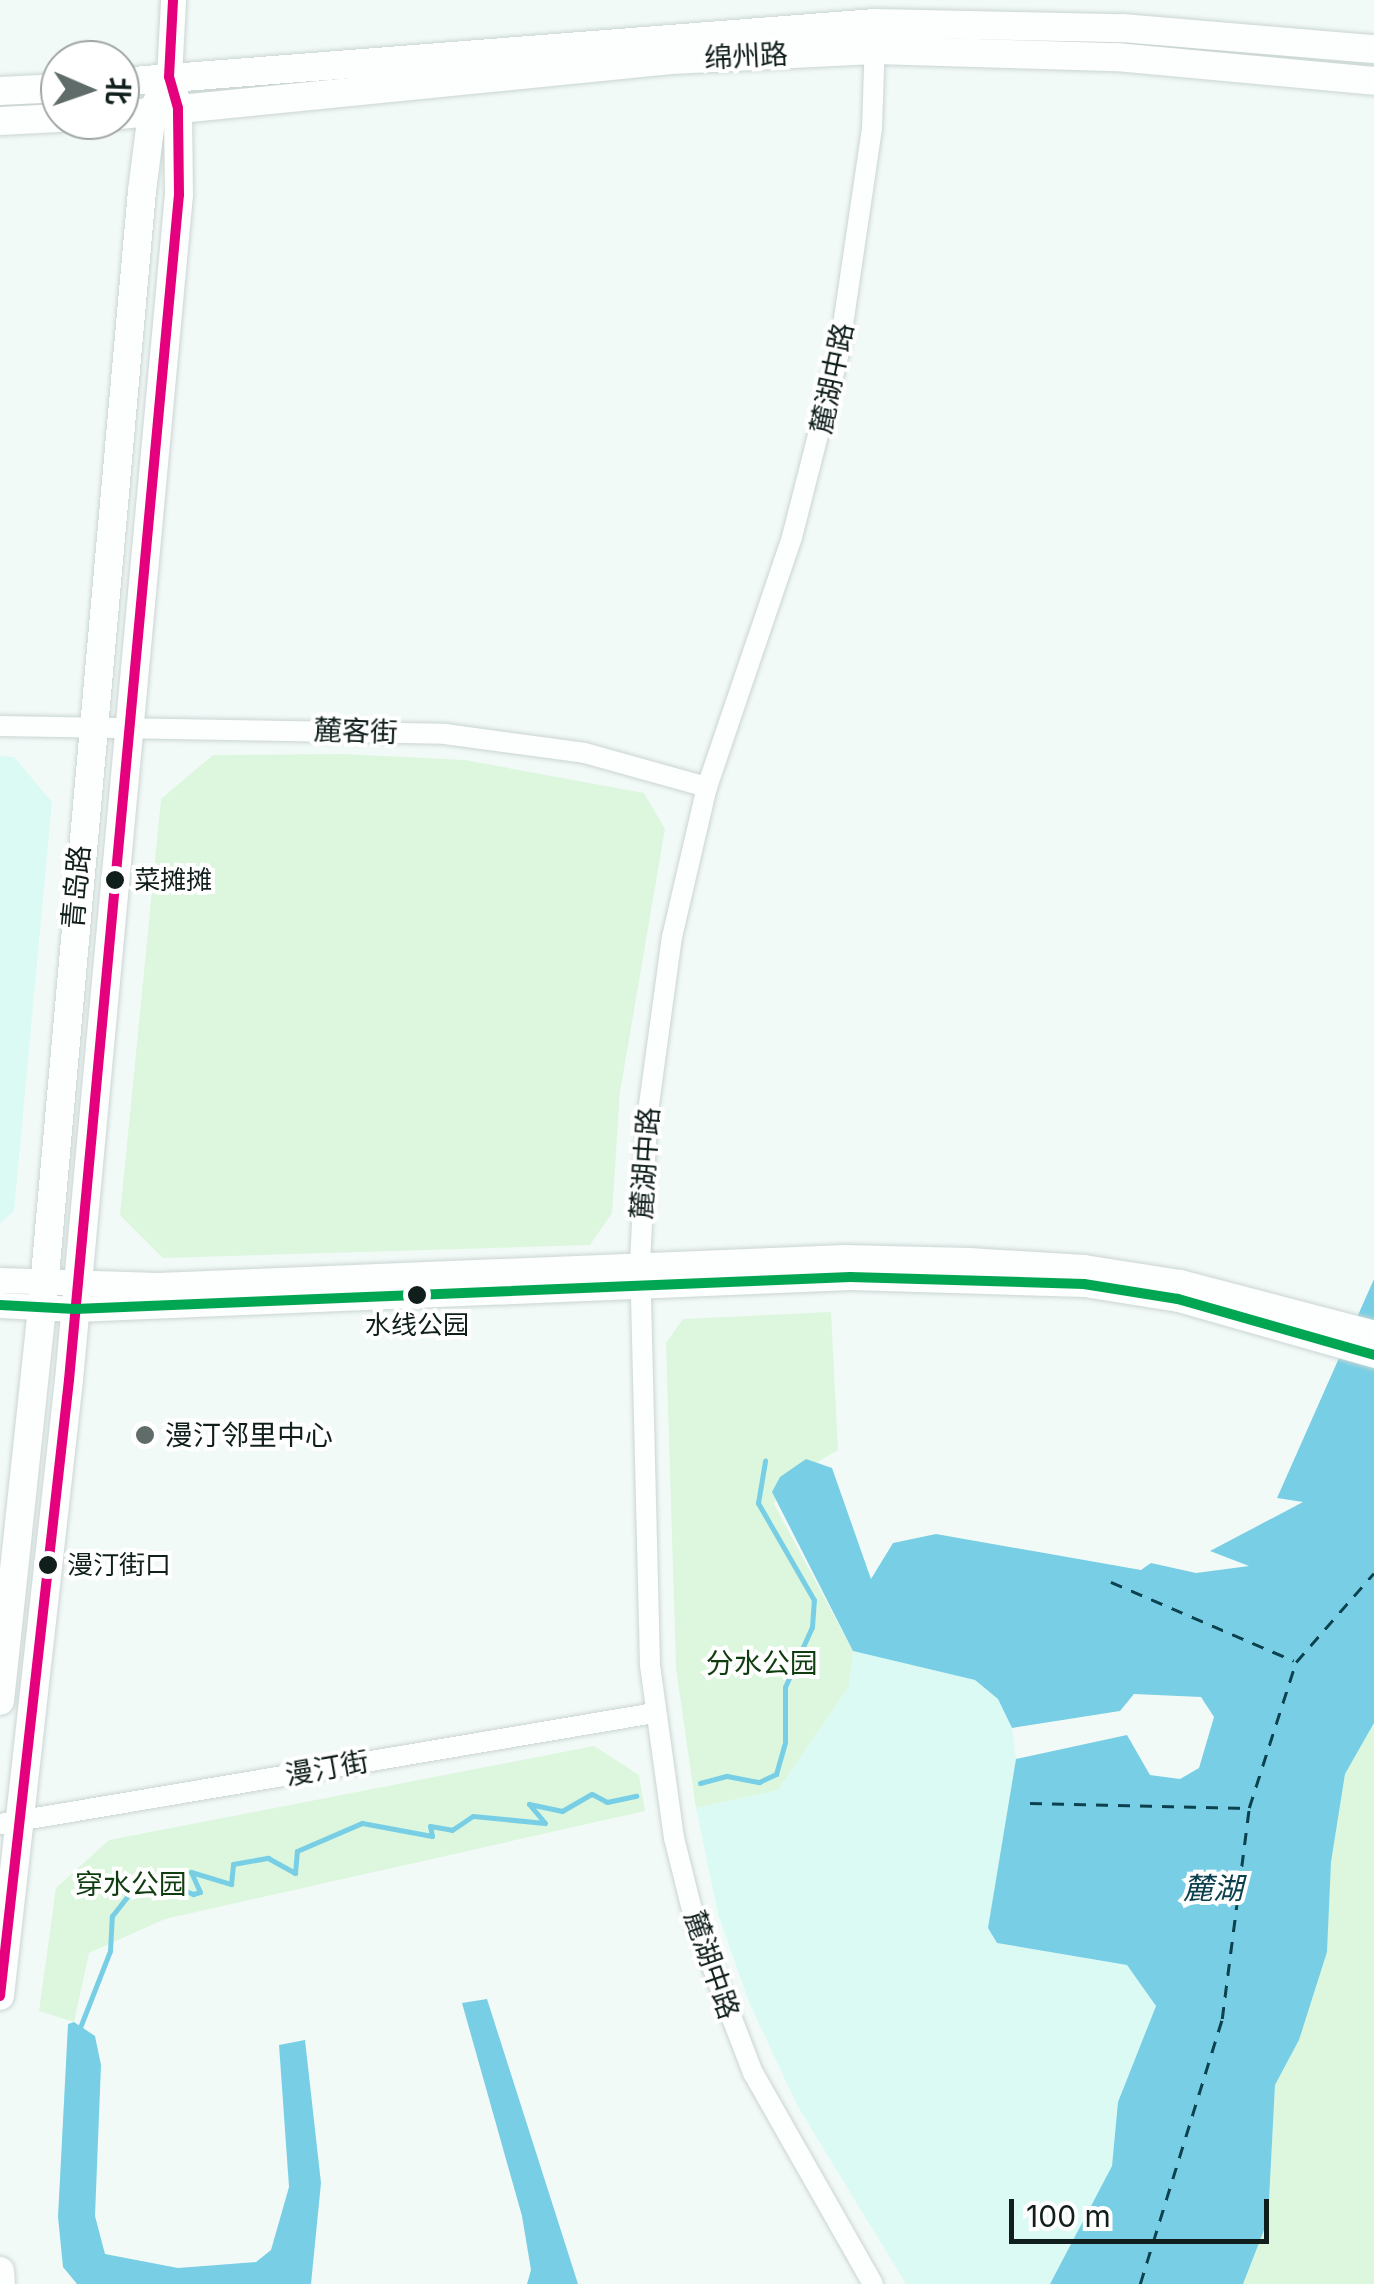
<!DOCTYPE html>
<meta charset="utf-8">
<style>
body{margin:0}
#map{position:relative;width:1374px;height:2284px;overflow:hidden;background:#f2faf8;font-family:Inter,"Noto Sans SC",sans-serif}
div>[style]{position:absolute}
.built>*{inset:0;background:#dbfaf4}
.green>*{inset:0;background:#ddf7df}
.water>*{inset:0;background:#78cfe5}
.stream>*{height:5px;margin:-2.5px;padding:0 2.5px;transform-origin:2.5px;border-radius:2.5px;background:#78cfe5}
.ferry>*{height:2.5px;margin-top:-1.25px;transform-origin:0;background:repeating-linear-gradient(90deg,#0c424f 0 12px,transparent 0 22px)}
.roads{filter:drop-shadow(0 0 2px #cad5d3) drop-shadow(0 0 2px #cad5d3)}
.minor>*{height:20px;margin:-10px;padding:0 10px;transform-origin:10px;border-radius:10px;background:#fdfefe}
.tertiary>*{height:25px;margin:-12.5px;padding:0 12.5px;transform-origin:12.5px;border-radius:12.5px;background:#fdfefe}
.secondary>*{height:28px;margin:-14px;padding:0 14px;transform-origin:14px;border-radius:14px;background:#fdfefe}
.bus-1>*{height:10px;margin:-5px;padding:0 5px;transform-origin:5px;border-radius:5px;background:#e5007d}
.bus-2>*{height:10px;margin:-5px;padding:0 5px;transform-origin:5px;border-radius:5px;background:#00a651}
.dots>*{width:28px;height:28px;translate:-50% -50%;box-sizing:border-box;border:5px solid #fff;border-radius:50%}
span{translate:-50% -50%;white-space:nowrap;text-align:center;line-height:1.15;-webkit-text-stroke:8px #fff;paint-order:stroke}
.bus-label{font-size:26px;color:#101f1c}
.left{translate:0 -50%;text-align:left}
.street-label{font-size:28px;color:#101f1c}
.poi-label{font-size:28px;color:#101f1c}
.park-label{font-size:28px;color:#103d10}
.water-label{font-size:30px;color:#0c424f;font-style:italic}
.north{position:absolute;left:40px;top:40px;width:100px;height:100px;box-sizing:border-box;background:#fff;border:2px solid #9fa5a4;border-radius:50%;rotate:92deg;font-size:28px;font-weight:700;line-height:40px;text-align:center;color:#101f1c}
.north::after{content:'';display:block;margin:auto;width:35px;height:45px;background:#5f6c69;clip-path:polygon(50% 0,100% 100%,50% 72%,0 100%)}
.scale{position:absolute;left:1009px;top:2199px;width:260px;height:45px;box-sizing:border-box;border:5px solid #101f1c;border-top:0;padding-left:12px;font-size:30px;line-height:35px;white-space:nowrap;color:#101f1c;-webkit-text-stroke:8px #fff;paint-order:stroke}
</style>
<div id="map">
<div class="built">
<i style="clip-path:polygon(0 756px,14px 757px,52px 802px,14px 1211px,0 1223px)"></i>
<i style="clip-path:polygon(853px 1651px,975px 1680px,998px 1699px,1012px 1728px,1016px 1759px,997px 1943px,1127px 1965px,1156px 2006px,1118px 2102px,1112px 2166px,1050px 2284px,906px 2284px,797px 2105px,749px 2002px,718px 1914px,696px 1808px,778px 1790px,849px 1686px)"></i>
</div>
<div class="green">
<i style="clip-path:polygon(344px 754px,465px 760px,644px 793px,665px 829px,620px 1092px,612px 1213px,590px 1245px,163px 1258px,120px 1215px,161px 799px,213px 755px)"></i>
<i style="clip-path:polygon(831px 1312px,838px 1450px,788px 1479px,774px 1504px,853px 1651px,849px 1686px,778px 1790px,696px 1808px,676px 1668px,666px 1343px,683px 1319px)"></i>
<i style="clip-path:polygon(1374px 1723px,1374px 2284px,1243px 2284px,1268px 2220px,1275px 2085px,1299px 2040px,1345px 1773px)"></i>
<i style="clip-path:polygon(594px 1746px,639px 1775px,645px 1811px,165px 1919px,89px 1953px,74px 2022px,39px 2011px,56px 1888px,109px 1840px)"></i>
</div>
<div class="water">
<i style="clip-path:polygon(1374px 1279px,1374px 1723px,1345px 1774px,1331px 1862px,1327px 1952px,1299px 2040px,1275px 2085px,1268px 2220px,1243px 2284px,1050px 2284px,1112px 2166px,1118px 2102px,1156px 2006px,1127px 1965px,997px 1943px,988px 1928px,1016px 1759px,1127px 1735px,1150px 1775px,1180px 1779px,1199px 1768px,1214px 1717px,1201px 1697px,1134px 1694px,1120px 1711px,1012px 1728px,998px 1699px,975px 1680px,853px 1651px,772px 1492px,780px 1477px,806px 1459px,832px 1468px,871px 1579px,893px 1543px,936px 1534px,1141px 1570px,1151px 1563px,1196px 1573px,1249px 1566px,1210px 1551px,1303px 1502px,1277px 1498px)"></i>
<i style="clip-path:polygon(487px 1999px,578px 2284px,527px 2284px,531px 2270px,522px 2216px,462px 2003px)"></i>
<i style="clip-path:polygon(74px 2022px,95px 2036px,101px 2065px,95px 2216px,105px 2254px,178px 2268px,256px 2262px,271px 2250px,289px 2187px,279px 2045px,305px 2040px,321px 2183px,311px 2284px,77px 2284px,63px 2267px,58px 2217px,68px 2024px)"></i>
</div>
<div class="stream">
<i style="left:700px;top:1783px;width:28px;rotate:-15deg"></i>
<i style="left:727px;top:1776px;width:33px;rotate:11deg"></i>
<i style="left:759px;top:1782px;width:19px;rotate:-25deg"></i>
<i style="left:776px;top:1774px;width:33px;rotate:-74deg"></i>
<i style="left:785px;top:1742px;width:55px;rotate:-90deg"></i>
<i style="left:785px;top:1687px;width:66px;rotate:-65.8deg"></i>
<i style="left:812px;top:1627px;width:27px;rotate:-86deg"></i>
<i style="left:814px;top:1600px;width:112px;rotate:-120deg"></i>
<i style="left:758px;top:1503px;width:43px;rotate:-80.5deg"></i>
<i style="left:79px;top:2030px;width:85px;rotate:-68.6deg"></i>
<i style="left:110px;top:1951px;width:35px;rotate:-87deg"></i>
<i style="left:112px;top:1916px;width:37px;rotate:-52deg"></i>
<i style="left:135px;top:1887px;width:21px;rotate:-28deg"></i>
<i style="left:154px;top:1877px;width:43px;rotate:23.6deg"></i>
<i style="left:193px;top:1894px;width:7px;rotate:-16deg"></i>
<i style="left:200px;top:1892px;width:22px;rotate:-114deg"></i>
<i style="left:191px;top:1872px;width:42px;rotate:16.7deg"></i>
<i style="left:231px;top:1884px;width:20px;rotate:-84deg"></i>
<i style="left:233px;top:1864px;width:36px;rotate:-10deg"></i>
<i style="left:268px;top:1858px;width:31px;rotate:29deg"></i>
<i style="left:295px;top:1873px;width:22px;rotate:-85deg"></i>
<i style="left:297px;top:1851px;width:71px;rotate:-23.3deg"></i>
<i style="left:362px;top:1823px;width:71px;rotate:10.5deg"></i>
<i style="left:432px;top:1836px;width:10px;rotate:-101deg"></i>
<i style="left:430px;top:1826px;width:22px;rotate:10deg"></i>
<i style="left:452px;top:1830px;width:25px;rotate:-34deg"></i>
<i style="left:473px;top:1816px;width:72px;rotate:5.6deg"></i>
<i style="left:545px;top:1823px;width:25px;rotate:-130deg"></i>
<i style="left:529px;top:1804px;width:34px;rotate:12deg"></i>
<i style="left:562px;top:1811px;width:34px;rotate:-30deg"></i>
<i style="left:592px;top:1794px;width:17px;rotate:28deg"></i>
<i style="left:607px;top:1802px;width:30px;rotate:-12deg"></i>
</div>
<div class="ferry">
<i style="left:1111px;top:1582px;width:199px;rotate:23.3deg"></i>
<i style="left:1030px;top:1803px;width:217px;rotate:1.3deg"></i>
<i style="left:1140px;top:2284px;width:277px;rotate:-72.8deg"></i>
<i style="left:1222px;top:2019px;width:213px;rotate:-82.7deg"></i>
<i style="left:1249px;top:1808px;width:153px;rotate:-72.2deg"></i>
<i style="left:1296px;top:1662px;width:118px;rotate:-48.8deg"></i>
</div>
<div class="roads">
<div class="minor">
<i style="left:0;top:726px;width:445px;rotate:1deg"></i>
<i style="left:445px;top:734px;width:141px;rotate:7.7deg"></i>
<i style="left:585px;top:753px;width:127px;rotate:15.6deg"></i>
<i style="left:0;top:1824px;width:663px;rotate:-9.63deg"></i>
<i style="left:873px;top:2284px;width:243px;rotate:-119.6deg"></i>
<i style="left:753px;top:2073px;width:162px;rotate:-111deg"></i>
<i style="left:695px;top:1922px;width:87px;rotate:-104deg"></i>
<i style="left:674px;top:1838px;width:175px;rotate:-97.9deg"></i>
<i style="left:650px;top:1665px;width:401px;rotate:-91.4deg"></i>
<i style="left:640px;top:1264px;width:145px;rotate:-87.2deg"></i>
<i style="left:647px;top:1119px;width:184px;rotate:-82.2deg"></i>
<i style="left:672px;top:937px;width:154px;rotate:-76.9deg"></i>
<i style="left:707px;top:787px;width:264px;rotate:-71.2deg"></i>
<i style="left:792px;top:537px;width:191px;rotate:-75.7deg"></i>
<i style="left:839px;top:352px;width:225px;rotate:-81.6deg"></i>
<i style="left:872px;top:129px;width:89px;rotate:-88.1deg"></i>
</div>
<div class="tertiary">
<i style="left:169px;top:77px;width:77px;rotate:-87deg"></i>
<i style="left:0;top:1280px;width:158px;rotate:1.8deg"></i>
<i style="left:158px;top:1285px;width:687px;rotate:-2.34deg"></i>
<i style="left:844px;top:1257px;width:125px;rotate:1.4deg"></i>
<i style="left:969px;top:1260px;width:115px;rotate:3.5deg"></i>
<i style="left:1084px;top:1267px;width:97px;rotate:8.9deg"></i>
<i style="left:1180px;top:1282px;width:201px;rotate:14.7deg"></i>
<i style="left:0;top:1305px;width:75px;rotate:3.1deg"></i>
<i style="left:75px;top:1309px;width:776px;rotate:-2.36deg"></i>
<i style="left:850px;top:1277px;width:234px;rotate:1.7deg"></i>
<i style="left:1084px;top:1284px;width:95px;rotate:9.1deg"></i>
<i style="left:1178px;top:1299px;width:204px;rotate:15.9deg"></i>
</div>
<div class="secondary">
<i style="left:120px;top:82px;width:757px;rotate:-4.47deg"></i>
<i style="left:875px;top:23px;width:247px;rotate:1.2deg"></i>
<i style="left:1122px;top:28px;width:253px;rotate:4.8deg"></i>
<i style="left:0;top:91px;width:60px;rotate:-2.9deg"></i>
<i style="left:120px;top:115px;width:554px;rotate:-5.7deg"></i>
<i style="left:671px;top:60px;width:204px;rotate:-2.8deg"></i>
<i style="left:875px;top:50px;width:242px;rotate:1.7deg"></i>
<i style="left:1117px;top:57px;width:258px;rotate:5.3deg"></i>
<i style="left:0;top:121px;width:60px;rotate:-2.9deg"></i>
<i style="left:0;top:1701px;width:394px;rotate:-83.9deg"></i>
<i style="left:42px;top:1309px;width:1122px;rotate:-84.89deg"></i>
<i style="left:142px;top:191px;width:79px;rotate:-82.7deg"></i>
<i style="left:152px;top:113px;width:40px;rotate:-65deg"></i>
<i style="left:0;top:1996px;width:620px;rotate:-83.61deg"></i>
<i style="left:69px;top:1380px;width:1190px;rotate:-84.7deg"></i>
<i style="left:179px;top:195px;width:87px;rotate:-90.7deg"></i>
<i style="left:178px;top:108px;width:32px;rotate:-106deg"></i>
<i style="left:0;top:2271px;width:13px;rotate:86deg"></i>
</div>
</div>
<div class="bus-1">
<i style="left:0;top:1996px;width:620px;rotate:-83.61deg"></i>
<i style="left:69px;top:1380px;width:1190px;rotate:-84.7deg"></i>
<i style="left:179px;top:195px;width:87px;rotate:-90.7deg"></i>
<i style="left:178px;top:108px;width:32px;rotate:-106deg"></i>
<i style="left:169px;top:77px;width:77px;rotate:-87deg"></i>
</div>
<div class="bus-2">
<i style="left:0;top:1305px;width:75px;rotate:3.1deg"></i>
<i style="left:75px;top:1309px;width:776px;rotate:-2.36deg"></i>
<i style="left:850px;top:1277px;width:234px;rotate:1.7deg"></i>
<i style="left:1084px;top:1284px;width:95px;rotate:9.1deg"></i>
<i style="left:1178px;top:1299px;width:204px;rotate:15.9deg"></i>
</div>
<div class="dots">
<i style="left:115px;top:880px;background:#101f1c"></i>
<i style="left:417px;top:1295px;background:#101f1c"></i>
<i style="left:145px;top:1435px;background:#5f6c69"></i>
<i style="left:48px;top:1565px;background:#101f1c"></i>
</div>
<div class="bus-label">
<span class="left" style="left:134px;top:880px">菜摊摊</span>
<span style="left:417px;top:1325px">水线公园</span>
<span class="left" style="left:67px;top:1565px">漫汀街口</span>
</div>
<div class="street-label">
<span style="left:746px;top:56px;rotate:-3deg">绵州路</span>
<span style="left:832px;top:378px;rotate:-78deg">麓湖中路</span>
<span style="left:356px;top:731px;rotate:2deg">麓客街</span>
<span style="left:76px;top:887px;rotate:-85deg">青岛路</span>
<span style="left:645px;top:1163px;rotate:-86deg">麓湖中路</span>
<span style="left:327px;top:1768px;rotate:-10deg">漫汀街</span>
<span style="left:712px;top:1965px;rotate:71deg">麓湖中路</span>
</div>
<div class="poi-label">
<span class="left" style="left:165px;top:1435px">漫汀邻里中心</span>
</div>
<div class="park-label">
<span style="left:762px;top:1663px">分水公园</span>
<span style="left:131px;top:1884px">穿水公园</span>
</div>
<div class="water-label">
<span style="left:1213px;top:1888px">麓湖</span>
</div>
<div class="north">北</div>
<div class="scale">100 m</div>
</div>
